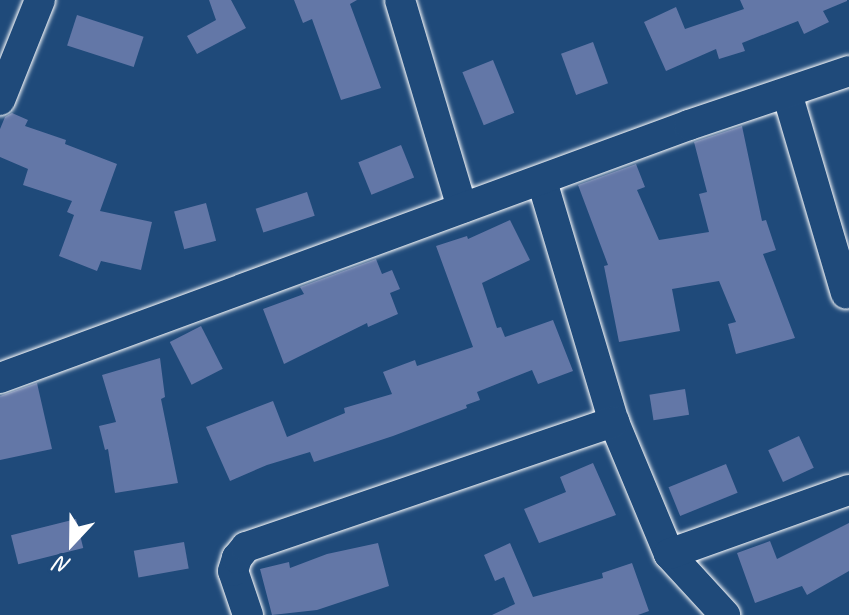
<!DOCTYPE html>
<style>
body{margin:0}
#map{position:relative;width:849px;height:615px;overflow:hidden;background:#1f4a7a;font-family:Caveat,sans-serif}
div>[style]{position:absolute}
.building>*{inset:0;background:#6377a7;transform-origin:0 0}
.roads{filter:drop-shadow(0 0 2px #fff) drop-shadow(0 0 2px #fff)}
.street>*{height:30px;margin:-15px;padding:0 15px;transform-origin:15px;border-radius:15px;background:#1f4a7a}
span{translate:-50% -50%;white-space:nowrap;text-align:center;line-height:1.15;-webkit-text-stroke:6px #1f4a7a;paint-order:stroke}
.north{position:absolute;left:32px;top:503px;width:80px;height:80px;-webkit-text-stroke:6px #1f4a7a;paint-order:stroke;rotate:202deg;font-size:22px;font-weight:700;line-height:32px;text-align:center;color:#fff}
.north::after{content:'';display:block;margin:auto;width:28px;height:36px;background:#fff;clip-path:polygon(50% 0,100% 100%,50% 72%,0 100%)}
</style>
<div id="map">
<div class="building">
<i style="clip-path:polygon(209px 0,231px 0,246px 28px,197px 54px,187px 36px,216px 20px)"></i>
<i style="clip-path:polygon(294px 0,357px 0,350px 4px,381px 88px,341px 100px,312px 19px,303px 23px)"></i>
<i style="clip-path:polygon(740px 0,847px 0,847px 1px,823px 11px,829px 22px,804px 34px,798px 21px,742px 43px,745px 51px,719px 59px,716px 49px,666px 71px,644px 22px,676px 7px,685px 29px,744px 9px)"></i>
<i style="left:77px;top:15px;width:70px;height:32px;rotate:18deg"></i>
<i style="left:593px;top:42px;width:44px;height:34px;rotate:70deg"></i>
<i style="left:493px;top:60px;width:57px;height:33px;rotate:68deg"></i>
<i style="clip-path:polygon(12px 113px,28px 120px,25px 126px,66px 140px,65px 144px,117px 164px,100px 211px,152px 222px,141px 270px,101px 261px,97px 271px,59px 256px,74px 215px,67px 212px,72px 201px,23px 185px,28px 169px,0 157px,0 129px,5px 117px)"></i>
<i style="clip-path:polygon(742px 126px,762px 221px,766px 220px,776px 250px,763px 254px,795px 338px,736px 354px,728px 324px,736px 322px,719px 281px,672px 289px,680px 331px,619px 342px,604px 266px,608px 265px,578px 185px,636px 164px,645px 187px,637px 190px,659px 240px,709px 232px,699px 194px,707px 192px,694px 142px)"></i>
<i style="left:401px;top:145px;width:35px;height:46px;rotate:68deg"></i>
<i style="left:307px;top:192px;width:25px;height:54px;rotate:72deg"></i>
<i style="left:206px;top:203px;width:39px;height:33px;rotate:75deg"></i>
<i style="clip-path:polygon(510px 220px,530px 260px,482px 283px,497px 328px,501px 327px,505px 337px,553px 320px,573px 371px,538px 384px,532px 370px,477px 392px,480px 400px,466px 405px,467px 408px,393px 436px,314px 462px,310px 452px,267px 465px,230px 481px,206px 427px,273px 401px,287px 437px,345px 413px,344px 408px,392px 394px,383px 372px,415px 360px,417px 366px,473px 347px,436px 246px,467px 236px,468px 239px)"></i>
<i style="clip-path:polygon(376px 259px,382px 274px,392px 270px,400px 289px,390px 293px,398px 314px,368px 327px,367px 323px,284px 364px,263px 309px,304px 294px,300px 287px)"></i>
<i style="left:201px;top:326px;width:48px;height:35px;rotate:63deg"></i>
<i style="clip-path:polygon(160px 358px,165px 397px,161px 399px,178px 483px,115px 493px,108px 449px,105px 450px,99px 426px,116px 422px,102px 375px)"></i>
<i style="clip-path:polygon(37px 383px,52px 449px,0 460px,0 396px)"></i>
<i style="left:685px;top:389px;width:26px;height:36px;rotate:81deg"></i>
<i style="left:799px;top:436px;width:35px;height:34px;rotate:65deg"></i>
<i style="clip-path:polygon(593px 463px,616px 515px,539px 543px,524px 509px,566px 492px,560px 477px)"></i>
<i style="left:726px;top:464px;width:31px;height:62px;rotate:68deg"></i>
<i style="left:76px;top:519px;width:30px;height:67px;rotate:76deg"></i>
<i style="clip-path:polygon(849px 523px,849px 571px,807px 595px,802px 586px,755px 603px,737px 553px,770px 541px,777px 559px)"></i>
<i style="left:184px;top:542px;width:27px;height:51px;rotate:80deg"></i>
<i style="clip-path:polygon(378px 543px,389px 586px,317px 610px,272px 615px,260px 569px,289px 562px,290px 568px,327px 554px)"></i>
<i style="clip-path:polygon(510px 543px,533px 597px,603px 578px,602px 573px,632px 563px,649px 611px,638px 615px,492px 615px,515px 604px,504px 577px,495px 581px,484px 555px)"></i>
</div>
<div class="roads">
<div class="street">
<i style="left:400px;top:0;width:217px;rotate:73.4deg"></i>
<i style="left:787px;top:93px;width:209px;rotate:73.6deg"></i>
<i style="left:0;top:100px;width:108px;rotate:-68.2deg"></i>
<i style="left:542px;top:181px;width:252px;rotate:73.4deg"></i>
<i style="left:614px;top:422px;width:143px;rotate:67.4deg"></i>
<i style="left:669px;top:554px;width:83px;rotate:47.4deg"></i>
<i style="left:0;top:378px;width:734px;rotate:-20.16deg"></i>
<i style="left:689px;top:125px;width:169px;rotate:-18.6deg"></i>
<i style="left:669px;top:554px;width:191px;rotate:-19.6deg"></i>
<i style="left:248px;top:615px;width:46px;rotate:-108.8deg"></i>
<i style="left:233px;top:571px;width:14px;rotate:-73deg"></i>
<i style="left:237px;top:558px;width:14px;rotate:-51deg"></i>
<i style="left:246px;top:547px;width:389px;rotate:-18.8deg"></i>
</div>
</div>
<div class="north">N</div>
</div>
